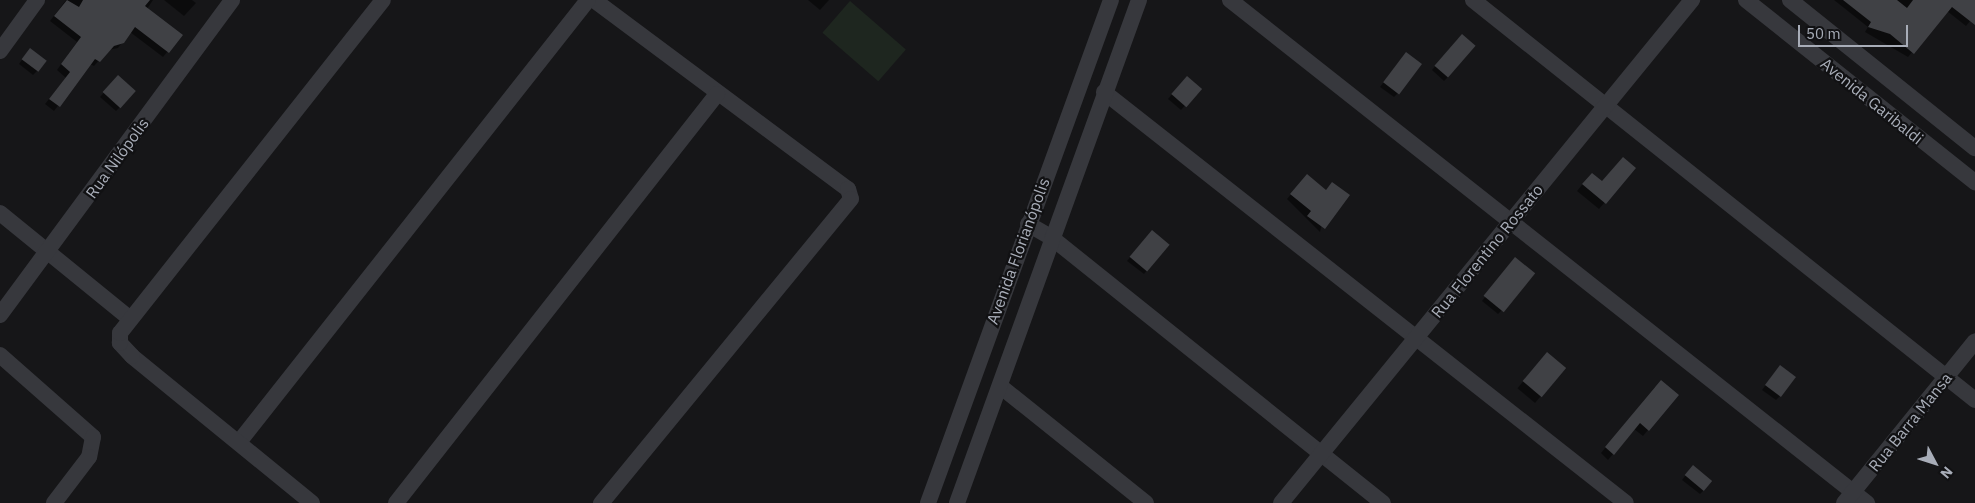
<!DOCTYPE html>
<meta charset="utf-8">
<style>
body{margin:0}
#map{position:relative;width:1975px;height:503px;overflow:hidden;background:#161618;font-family:"IBM Plex Sans",sans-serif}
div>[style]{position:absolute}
.green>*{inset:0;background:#1e261f;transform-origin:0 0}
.shadow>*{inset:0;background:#0007;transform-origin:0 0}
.building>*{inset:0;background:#404145;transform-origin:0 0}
.minor>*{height:16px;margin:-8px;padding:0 8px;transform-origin:8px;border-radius:8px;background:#37383d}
span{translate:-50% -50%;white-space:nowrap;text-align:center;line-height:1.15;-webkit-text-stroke:4.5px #111113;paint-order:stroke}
.street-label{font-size:16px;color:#a8adb8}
.north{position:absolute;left:1910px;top:438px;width:50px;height:50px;-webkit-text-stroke:4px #111113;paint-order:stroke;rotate:130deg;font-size:14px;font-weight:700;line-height:20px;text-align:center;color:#a8adb8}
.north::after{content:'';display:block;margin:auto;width:18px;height:22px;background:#a8adb8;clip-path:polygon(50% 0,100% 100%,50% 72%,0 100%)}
.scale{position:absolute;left:1798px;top:25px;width:110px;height:22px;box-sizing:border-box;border:2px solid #a8adb8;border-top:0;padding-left:6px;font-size:15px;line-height:18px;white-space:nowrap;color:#a8adb8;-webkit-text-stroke:4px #111113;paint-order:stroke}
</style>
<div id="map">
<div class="green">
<i style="left:850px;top:1px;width:74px;height:42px;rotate:41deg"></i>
</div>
<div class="shadow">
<i style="clip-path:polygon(66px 0,153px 0,147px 9px,181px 35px,163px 57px,130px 32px,118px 48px,108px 50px,94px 66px,90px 64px,54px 111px,45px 104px,66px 78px,57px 70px,77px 42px,50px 21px)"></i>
<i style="clip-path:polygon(164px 0,192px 0,196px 3px,184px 16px)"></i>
<i style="clip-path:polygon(808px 0,829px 0,820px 10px)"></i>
<i style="clip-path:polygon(1834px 0,1975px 0,1975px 15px,1966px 26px,1947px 11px,1908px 57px,1865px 32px,1868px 27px)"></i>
<i style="clip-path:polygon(1458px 39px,1448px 77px,1444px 81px,1432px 70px)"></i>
<i style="clip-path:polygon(26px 54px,37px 71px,33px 75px,19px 64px)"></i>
<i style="clip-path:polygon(1402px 58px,1398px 93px,1394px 97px,1380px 87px)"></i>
<i style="clip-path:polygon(114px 81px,120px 107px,116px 111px,100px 97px)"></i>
<i style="clip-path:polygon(1183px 81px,1200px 89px,1181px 110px,1168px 99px)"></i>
<i style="clip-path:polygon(1634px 168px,1599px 209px,1577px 191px,1586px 180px,1602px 182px)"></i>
<i style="clip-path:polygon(1303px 180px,1325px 191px,1332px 184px,1320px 232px,1287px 199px)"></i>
<i style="clip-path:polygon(1148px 236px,1168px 245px,1144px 274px,1127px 261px)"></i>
<i style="clip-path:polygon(1511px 263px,1502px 310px,1498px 314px,1482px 301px)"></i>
<i style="left:1547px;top:353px;width:23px;height:46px;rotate:40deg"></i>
<i style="clip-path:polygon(1776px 371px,1780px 396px,1776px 400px,1762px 390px)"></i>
<i style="clip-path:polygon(1655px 387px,1648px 430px,1643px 436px,1634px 429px,1608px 460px,1601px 453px)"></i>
<i style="clip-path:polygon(1689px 471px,1704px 490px,1700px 494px,1682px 480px)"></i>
</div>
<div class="building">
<i style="clip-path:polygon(67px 0,79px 7px,83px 0,150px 0,145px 6px,183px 35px,169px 53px,135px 27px,124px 43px,114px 46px,100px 62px,95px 59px,60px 107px,49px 99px,70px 72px,61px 64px,81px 37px,54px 16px)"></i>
<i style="clip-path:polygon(1843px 0,1897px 0,1907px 8px,1913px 0,1975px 0,1975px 25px,1952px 7px,1914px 54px,1890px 34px,1868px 27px,1871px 22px)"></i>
<i style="left:1462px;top:34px;width:18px;height:42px;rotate:41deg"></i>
<i style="left:30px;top:48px;width:21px;height:14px;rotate:37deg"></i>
<i style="left:1406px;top:52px;width:20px;height:38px;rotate:37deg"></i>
<i style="left:118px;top:75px;width:24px;height:23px;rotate:42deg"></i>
<i style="left:1187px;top:76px;width:20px;height:24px;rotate:41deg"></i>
<i style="clip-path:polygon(1623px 157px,1636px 168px,1606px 204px,1582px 184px,1592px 173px,1602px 181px)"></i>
<i style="clip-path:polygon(1307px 174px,1326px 190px,1332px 182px,1350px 195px,1325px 229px,1307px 216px,1311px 211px,1290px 194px)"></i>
<i style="left:1152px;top:230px;width:23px;height:35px;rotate:40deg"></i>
<i style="left:1515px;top:257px;width:26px;height:50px;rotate:39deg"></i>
<i style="left:1547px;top:352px;width:25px;height:38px;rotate:40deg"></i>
<i style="left:1780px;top:365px;width:20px;height:25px;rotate:37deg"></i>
<i style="clip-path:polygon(1661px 380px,1679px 395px,1649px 431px,1640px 423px,1614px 455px,1605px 447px)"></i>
<i style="left:1693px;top:465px;width:25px;height:13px;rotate:40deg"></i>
</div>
<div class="minor">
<i style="left:594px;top:0;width:317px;rotate:36.7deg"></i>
<i style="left:848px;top:189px;width:10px;rotate:73deg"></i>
<i style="left:851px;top:199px;width:394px;rotate:129.4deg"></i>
<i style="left:1230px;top:0;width:812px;rotate:38.3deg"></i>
<i style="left:1473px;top:0;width:642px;rotate:38.55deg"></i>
<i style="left:1746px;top:0;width:293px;rotate:38.5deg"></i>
<i style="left:1790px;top:0;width:237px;rotate:38.7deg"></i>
<i style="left:0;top:51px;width:63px;rotate:-54deg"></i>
<i style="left:1104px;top:92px;width:664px;rotate:38.22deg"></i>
<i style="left:0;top:213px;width:166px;rotate:39.1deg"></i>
<i style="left:1028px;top:224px;width:28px;rotate:30deg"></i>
<i style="left:1052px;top:238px;width:424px;rotate:38.7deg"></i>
<i style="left:0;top:315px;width:391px;rotate:-53.6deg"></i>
<i style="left:0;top:355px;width:124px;rotate:41.4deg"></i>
<i style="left:93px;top:437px;width:20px;rotate:101deg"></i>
<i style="left:89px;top:457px;width:58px;rotate:127.3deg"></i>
<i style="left:1000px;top:386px;width:187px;rotate:38.7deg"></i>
<i style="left:239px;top:442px;width:563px;rotate:-51.71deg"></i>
<i style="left:312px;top:503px;width:232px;rotate:-140.8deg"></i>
<i style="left:132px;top:356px;width:18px;rotate:-133deg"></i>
<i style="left:120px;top:343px;width:10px;rotate:-90deg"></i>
<i style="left:120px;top:333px;width:424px;rotate:-51.7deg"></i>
<i style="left:396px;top:503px;width:520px;rotate:-51.87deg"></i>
<i style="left:928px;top:503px;width:535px;rotate:-70.01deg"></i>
<i style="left:957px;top:503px;width:535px;rotate:-70.11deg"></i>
<i style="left:1281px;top:503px;width:650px;rotate:-50.75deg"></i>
<i style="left:1844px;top:503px;width:208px;rotate:-51deg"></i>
</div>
<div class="street-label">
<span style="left:1872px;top:101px;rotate:39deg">Avenida Garibaldi</span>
<span style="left:117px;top:158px;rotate:-54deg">Rua Nilópolis</span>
<span style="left:1018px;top:251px;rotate:-70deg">Avenida Florianópolis</span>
<span style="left:1487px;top:251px;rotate:-51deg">Rua Florentino Rossato</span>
<span style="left:1910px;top:422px;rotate:-51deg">Rua Barra Mansa</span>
</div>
<div class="north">N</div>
<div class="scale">50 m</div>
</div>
